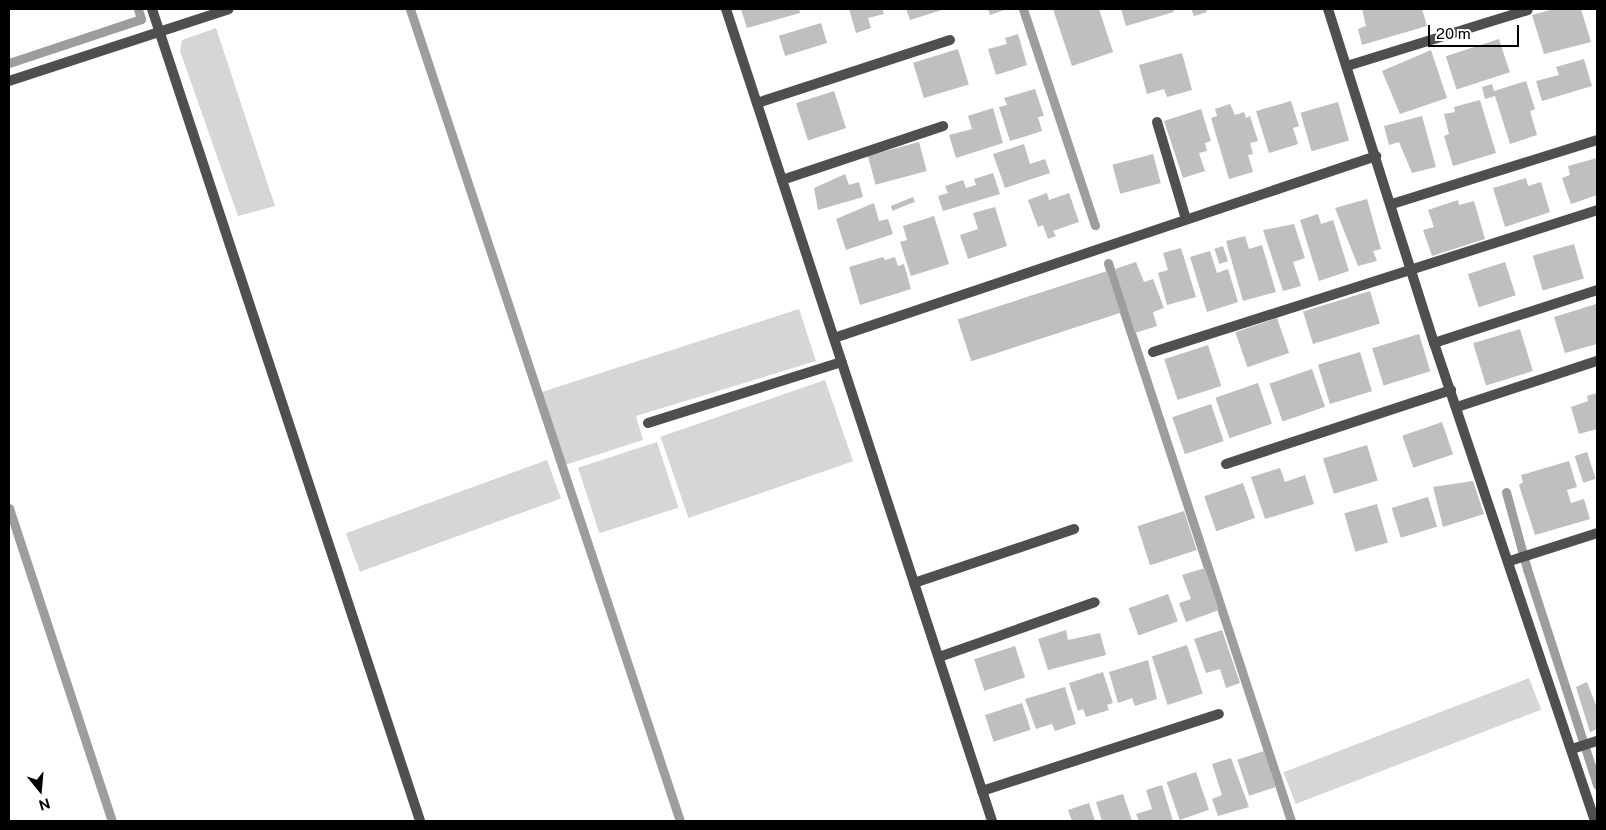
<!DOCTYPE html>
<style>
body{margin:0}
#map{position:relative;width:1606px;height:830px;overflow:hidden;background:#fff;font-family:"Public Sans",sans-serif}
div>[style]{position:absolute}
.green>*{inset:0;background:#d6d6d6;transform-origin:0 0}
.stream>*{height:9px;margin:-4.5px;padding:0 4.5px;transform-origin:4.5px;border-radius:4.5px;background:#9d9d9d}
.building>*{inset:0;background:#bfbfbf;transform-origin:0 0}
.lane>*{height:10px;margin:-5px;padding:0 5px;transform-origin:5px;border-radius:5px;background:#4f4f4f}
.street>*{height:10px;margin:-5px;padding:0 5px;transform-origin:5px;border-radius:5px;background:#4f4f4f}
span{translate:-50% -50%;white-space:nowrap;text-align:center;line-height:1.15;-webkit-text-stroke:5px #fff;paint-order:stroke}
.frame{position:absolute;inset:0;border:10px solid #000;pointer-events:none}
.north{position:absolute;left:15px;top:765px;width:50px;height:50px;-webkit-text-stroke:4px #fff;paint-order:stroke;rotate:163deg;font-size:14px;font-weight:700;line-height:20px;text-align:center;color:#000}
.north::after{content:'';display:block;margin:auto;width:18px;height:22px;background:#000;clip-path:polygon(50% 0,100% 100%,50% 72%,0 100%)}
.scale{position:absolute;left:1428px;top:25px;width:91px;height:22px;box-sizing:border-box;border:2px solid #000;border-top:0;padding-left:6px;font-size:15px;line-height:18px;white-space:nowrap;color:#000;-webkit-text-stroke:4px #fff;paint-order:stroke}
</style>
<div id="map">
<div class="green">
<i style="clip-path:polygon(216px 28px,275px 206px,238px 216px,180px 51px,182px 40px)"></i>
<i style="clip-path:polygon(799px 309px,816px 361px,636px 416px,643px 440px,565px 465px,542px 392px)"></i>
<i style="left:825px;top:380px;width:86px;height:174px;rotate:71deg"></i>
<i style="left:657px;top:442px;width:69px;height:83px;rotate:72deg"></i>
<i style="left:547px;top:460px;width:41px;height:214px;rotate:70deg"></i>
<i style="left:1529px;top:678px;width:34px;height:263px;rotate:69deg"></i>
</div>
<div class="stream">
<i style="left:410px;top:9px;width:856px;rotate:71.61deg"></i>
<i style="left:1023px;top:9px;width:228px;rotate:71.6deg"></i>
<i style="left:9px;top:63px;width:139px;rotate:-18.4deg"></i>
<i style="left:141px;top:19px;width:10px;rotate:-107deg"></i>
<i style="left:1108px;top:263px;width:587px;rotate:71.84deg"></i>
<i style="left:1506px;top:492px;width:80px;rotate:74.7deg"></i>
<i style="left:1527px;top:569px;width:227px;rotate:72deg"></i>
<i style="left:9px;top:508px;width:330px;rotate:71.8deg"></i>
</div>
<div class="building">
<i style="clip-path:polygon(741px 9px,799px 9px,800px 13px,747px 28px)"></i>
<i style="clip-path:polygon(849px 9px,882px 9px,884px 14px,868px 18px,871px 28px,856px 33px)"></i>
<i style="clip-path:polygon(906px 9px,945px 9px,910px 20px)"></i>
<i style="clip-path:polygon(988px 9px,1007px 9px,990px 15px)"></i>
<i style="clip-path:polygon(1053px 9px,1099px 9px,1113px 52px,1072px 66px)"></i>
<i style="clip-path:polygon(1121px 9px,1173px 9px,1174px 12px,1126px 26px)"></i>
<i style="clip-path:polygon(1191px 9px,1206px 9px,1207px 12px,1194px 16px)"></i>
<i style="clip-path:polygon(1362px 9px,1422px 9px,1427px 26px,1362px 45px,1358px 29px,1366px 26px)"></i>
<i style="clip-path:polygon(1554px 9px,1581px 9px,1591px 42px,1544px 54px,1532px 15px)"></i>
<i style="left:821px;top:23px;width:21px;height:44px;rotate:73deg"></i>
<i style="clip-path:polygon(1018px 34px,1027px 65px,996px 75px,988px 49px,1007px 44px,1005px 38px)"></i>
<i style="left:1499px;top:39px;width:35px;height:56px;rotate:72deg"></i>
<i style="left:958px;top:49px;width:37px;height:47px;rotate:73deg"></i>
<i style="clip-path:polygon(1431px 50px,1447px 98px,1400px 114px,1382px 71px)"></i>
<i style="clip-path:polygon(1182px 53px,1192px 90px,1167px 97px,1164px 89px,1147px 94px,1139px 65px)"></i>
<i style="clip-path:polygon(1584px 59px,1592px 86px,1542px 101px,1536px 81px,1559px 75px,1556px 67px)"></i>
<i style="clip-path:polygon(1526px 81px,1535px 109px,1530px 111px,1537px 135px,1510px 144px,1495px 96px,1485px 99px,1482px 87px,1492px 84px,1494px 91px)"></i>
<i style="clip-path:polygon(1035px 89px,1044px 116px,1038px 117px,1042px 131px,1010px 141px,999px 107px,1007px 105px,1004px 98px)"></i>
<i style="left:834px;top:91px;width:39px;height:40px;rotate:72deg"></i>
<i style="clip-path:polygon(1480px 100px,1496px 153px,1453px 166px,1444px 136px,1449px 134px,1444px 114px,1455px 112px,1454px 107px)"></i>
<i style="clip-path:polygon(1291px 101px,1299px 126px,1293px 128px,1298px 144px,1269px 153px,1256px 111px)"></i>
<i style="left:1338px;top:102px;width:40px;height:39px;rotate:74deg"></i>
<i style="clip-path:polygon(1230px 104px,1235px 115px,1244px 112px,1246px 118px,1250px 116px,1258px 141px,1250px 143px,1253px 154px,1248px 155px,1253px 172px,1229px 179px,1211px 118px,1217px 116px,1215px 109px)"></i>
<i style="clip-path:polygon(993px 108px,1003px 143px,956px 158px,949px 135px,972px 129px,968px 116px)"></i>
<i style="clip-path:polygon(1201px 109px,1211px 141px,1205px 143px,1207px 151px,1199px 153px,1205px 171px,1183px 178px,1164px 121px)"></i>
<i style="clip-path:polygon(1422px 116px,1436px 167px,1412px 173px,1399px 142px,1389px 145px,1384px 126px)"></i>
<i style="left:919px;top:142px;width:30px;height:53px;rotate:75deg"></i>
<i style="clip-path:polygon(1024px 144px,1030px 164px,1045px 159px,1050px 173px,1005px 188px,993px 154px)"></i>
<i style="left:1153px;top:154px;width:30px;height:42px;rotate:75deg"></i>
<i style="clip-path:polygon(1597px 158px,1597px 195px,1571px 204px,1562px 178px,1570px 175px,1568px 166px)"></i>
<i style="clip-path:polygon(993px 173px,1000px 194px,943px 211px,938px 196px,948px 193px,945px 186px,963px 180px,966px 188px,976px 185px,974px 179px)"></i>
<i style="clip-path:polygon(845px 174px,849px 185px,859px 182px,863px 197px,818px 210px,814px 188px)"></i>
<i style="clip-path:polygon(1526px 178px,1528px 186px,1541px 182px,1550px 212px,1505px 227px,1493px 188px)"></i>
<i style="clip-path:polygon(1047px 193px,1049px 200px,1069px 193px,1079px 222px,1053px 231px,1056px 236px,1048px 239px,1043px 225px,1038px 227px,1028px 200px)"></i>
<i style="left:913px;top:197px;width:5px;height:24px;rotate:68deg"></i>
<i style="clip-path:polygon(1367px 199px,1381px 249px,1373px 251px,1377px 261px,1358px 266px,1335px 208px)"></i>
<i style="clip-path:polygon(1458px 200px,1459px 205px,1474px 201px,1485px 239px,1432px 256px,1423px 230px,1434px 227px,1428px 210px)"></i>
<i style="clip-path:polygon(874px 203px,879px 221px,888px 219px,893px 234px,846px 250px,836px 219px)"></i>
<i style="clip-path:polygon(995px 207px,1007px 246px,968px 259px,960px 235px,978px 229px,973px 213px)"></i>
<i style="clip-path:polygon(1318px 214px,1321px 224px,1333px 220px,1349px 271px,1319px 281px,1300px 220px)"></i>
<i style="clip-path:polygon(934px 216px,949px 264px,911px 276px,900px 242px,907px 240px,903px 226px)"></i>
<i style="clip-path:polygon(1294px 224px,1305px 258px,1293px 262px,1301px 286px,1283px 291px,1263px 230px)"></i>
<i style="clip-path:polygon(1245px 236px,1249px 249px,1262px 245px,1276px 292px,1243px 301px,1226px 241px)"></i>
<i style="left:1574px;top:244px;width:36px;height:43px;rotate:74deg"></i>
<i style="left:1223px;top:246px;width:16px;height:9px;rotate:72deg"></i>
<i style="clip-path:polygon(1181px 248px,1196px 297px,1167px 305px,1158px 273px,1168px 270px,1163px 253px)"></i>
<i style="clip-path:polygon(1210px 251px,1217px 273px,1228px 269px,1238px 302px,1207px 312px,1190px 257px)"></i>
<i style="clip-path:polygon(883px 257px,885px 260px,895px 257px,898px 266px,904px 264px,911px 289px,860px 305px,849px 267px)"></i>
<i style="clip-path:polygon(1136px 262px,1144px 282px,1153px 279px,1164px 308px,1153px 312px,1157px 326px,1135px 333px,1115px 269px)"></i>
<i style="left:1505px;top:262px;width:35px;height:39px;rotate:72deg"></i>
<i style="left:1107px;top:271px;width:44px;height:157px;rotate:72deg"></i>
<i style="left:1370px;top:291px;width:34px;height:70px;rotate:73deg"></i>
<i style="clip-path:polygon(1596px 304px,1597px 344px,1565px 353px,1554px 317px)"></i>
<i style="left:1277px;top:318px;width:37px;height:44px;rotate:71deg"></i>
<i style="left:1520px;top:329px;width:44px;height:49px;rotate:73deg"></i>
<i style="left:1419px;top:334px;width:39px;height:49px;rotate:73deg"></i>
<i style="left:1208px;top:345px;width:43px;height:46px;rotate:72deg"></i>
<i style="left:1360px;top:352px;width:41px;height:44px;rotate:73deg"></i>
<i style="left:1312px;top:369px;width:40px;height:45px;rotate:71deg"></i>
<i style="left:1258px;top:383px;width:43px;height:45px;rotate:71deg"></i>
<i style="clip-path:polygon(1597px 393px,1597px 429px,1579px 434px,1571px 407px,1588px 401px,1587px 396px)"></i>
<i style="left:1211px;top:404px;width:39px;height:41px;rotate:71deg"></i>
<i style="left:1442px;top:422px;width:34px;height:42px;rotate:71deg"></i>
<i style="left:1367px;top:445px;width:37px;height:46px;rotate:73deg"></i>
<i style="left:1587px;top:452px;width:28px;height:13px;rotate:72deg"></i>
<i style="clip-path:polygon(1569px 461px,1577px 487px,1567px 490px,1571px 503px,1584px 499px,1590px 519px,1535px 535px,1519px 485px,1523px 482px,1521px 475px)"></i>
<i style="clip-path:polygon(1280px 468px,1285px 482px,1305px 475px,1314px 504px,1265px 519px,1251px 477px)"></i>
<i style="clip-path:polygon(1473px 481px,1484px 514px,1443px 527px,1433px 487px)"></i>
<i style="left:1243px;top:483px;width:37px;height:41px;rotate:71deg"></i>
<i style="left:1428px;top:497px;width:31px;height:38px;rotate:73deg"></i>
<i style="left:1377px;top:504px;width:40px;height:34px;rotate:74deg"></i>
<i style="left:1184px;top:511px;width:41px;height:49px;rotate:72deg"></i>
<i style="clip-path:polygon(1205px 568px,1219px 610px,1186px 622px,1179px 603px,1191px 599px,1182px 575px)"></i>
<i style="left:1168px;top:594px;width:29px;height:42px;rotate:70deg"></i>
<i style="clip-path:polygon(1066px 630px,1068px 640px,1100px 633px,1106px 655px,1048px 670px,1038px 639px)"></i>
<i style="clip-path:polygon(1222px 630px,1240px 683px,1226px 688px,1220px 669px,1206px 673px,1194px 639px)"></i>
<i style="left:1187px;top:645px;width:51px;height:37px;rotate:72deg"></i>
<i style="left:1015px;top:646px;width:33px;height:43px;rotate:72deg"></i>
<i style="clip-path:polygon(1148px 660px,1157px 699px,1135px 706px,1132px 698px,1118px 703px,1109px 672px)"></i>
<i style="clip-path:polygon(1103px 672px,1113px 703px,1107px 705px,1109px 710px,1086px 717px,1083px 709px,1078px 711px,1069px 683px)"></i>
<i style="clip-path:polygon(1587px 682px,1597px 708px,1597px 729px,1590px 732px,1576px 687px)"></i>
<i style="clip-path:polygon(1065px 687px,1076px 724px,1055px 731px,1052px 724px,1036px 729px,1025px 699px)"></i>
<i style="left:1022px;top:703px;width:28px;height:39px;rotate:72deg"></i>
<i style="left:1264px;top:751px;width:38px;height:28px;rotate:72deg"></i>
<i style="clip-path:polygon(1231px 758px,1249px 807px,1218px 816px,1212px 799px,1222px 795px,1212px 764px)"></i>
<i style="left:1196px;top:772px;width:40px;height:31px;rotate:71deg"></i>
<i style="clip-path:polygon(1162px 785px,1173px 821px,1139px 821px,1136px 814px,1152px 809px,1146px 790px)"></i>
<i style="clip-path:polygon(1123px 794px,1132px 821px,1102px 821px,1096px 802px)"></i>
<i style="clip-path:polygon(1089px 803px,1095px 821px,1072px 821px,1068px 810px)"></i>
</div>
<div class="lane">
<i style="left:1157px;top:122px;width:101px;rotate:73.4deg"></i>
<i style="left:648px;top:423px;width:203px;rotate:-17.5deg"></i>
<i style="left:1572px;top:749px;width:26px;rotate:-18deg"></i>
</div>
<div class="street">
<i style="left:152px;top:9px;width:855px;rotate:71.73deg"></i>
<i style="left:726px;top:9px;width:854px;rotate:71.86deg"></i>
<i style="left:1328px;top:9px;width:350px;rotate:72.4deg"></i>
<i style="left:1434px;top:343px;width:504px;rotate:71.39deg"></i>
<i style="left:1347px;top:66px;width:189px;rotate:-17.2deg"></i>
<i style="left:9px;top:81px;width:231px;rotate:-18.1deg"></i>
<i style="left:757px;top:103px;width:203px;rotate:-18.1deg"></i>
<i style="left:782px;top:180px;width:170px;rotate:-18.5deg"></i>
<i style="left:1392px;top:204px;width:215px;rotate:-17.3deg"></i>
<i style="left:834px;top:338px;width:572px;rotate:-18.56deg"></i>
<i style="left:1434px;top:343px;width:171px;rotate:-18deg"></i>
<i style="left:1153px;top:352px;width:466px;rotate:-17.7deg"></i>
<i style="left:1457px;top:407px;width:147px;rotate:-18.2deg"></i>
<i style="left:1226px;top:464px;width:237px;rotate:-18.2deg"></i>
<i style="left:1510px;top:561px;width:91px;rotate:-17.8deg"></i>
<i style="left:914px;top:583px;width:169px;rotate:-18.6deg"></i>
<i style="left:939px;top:657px;width:165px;rotate:-19.4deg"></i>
<i style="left:982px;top:791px;width:249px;rotate:-18deg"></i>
</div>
<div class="frame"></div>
<div class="north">N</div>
<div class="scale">20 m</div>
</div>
